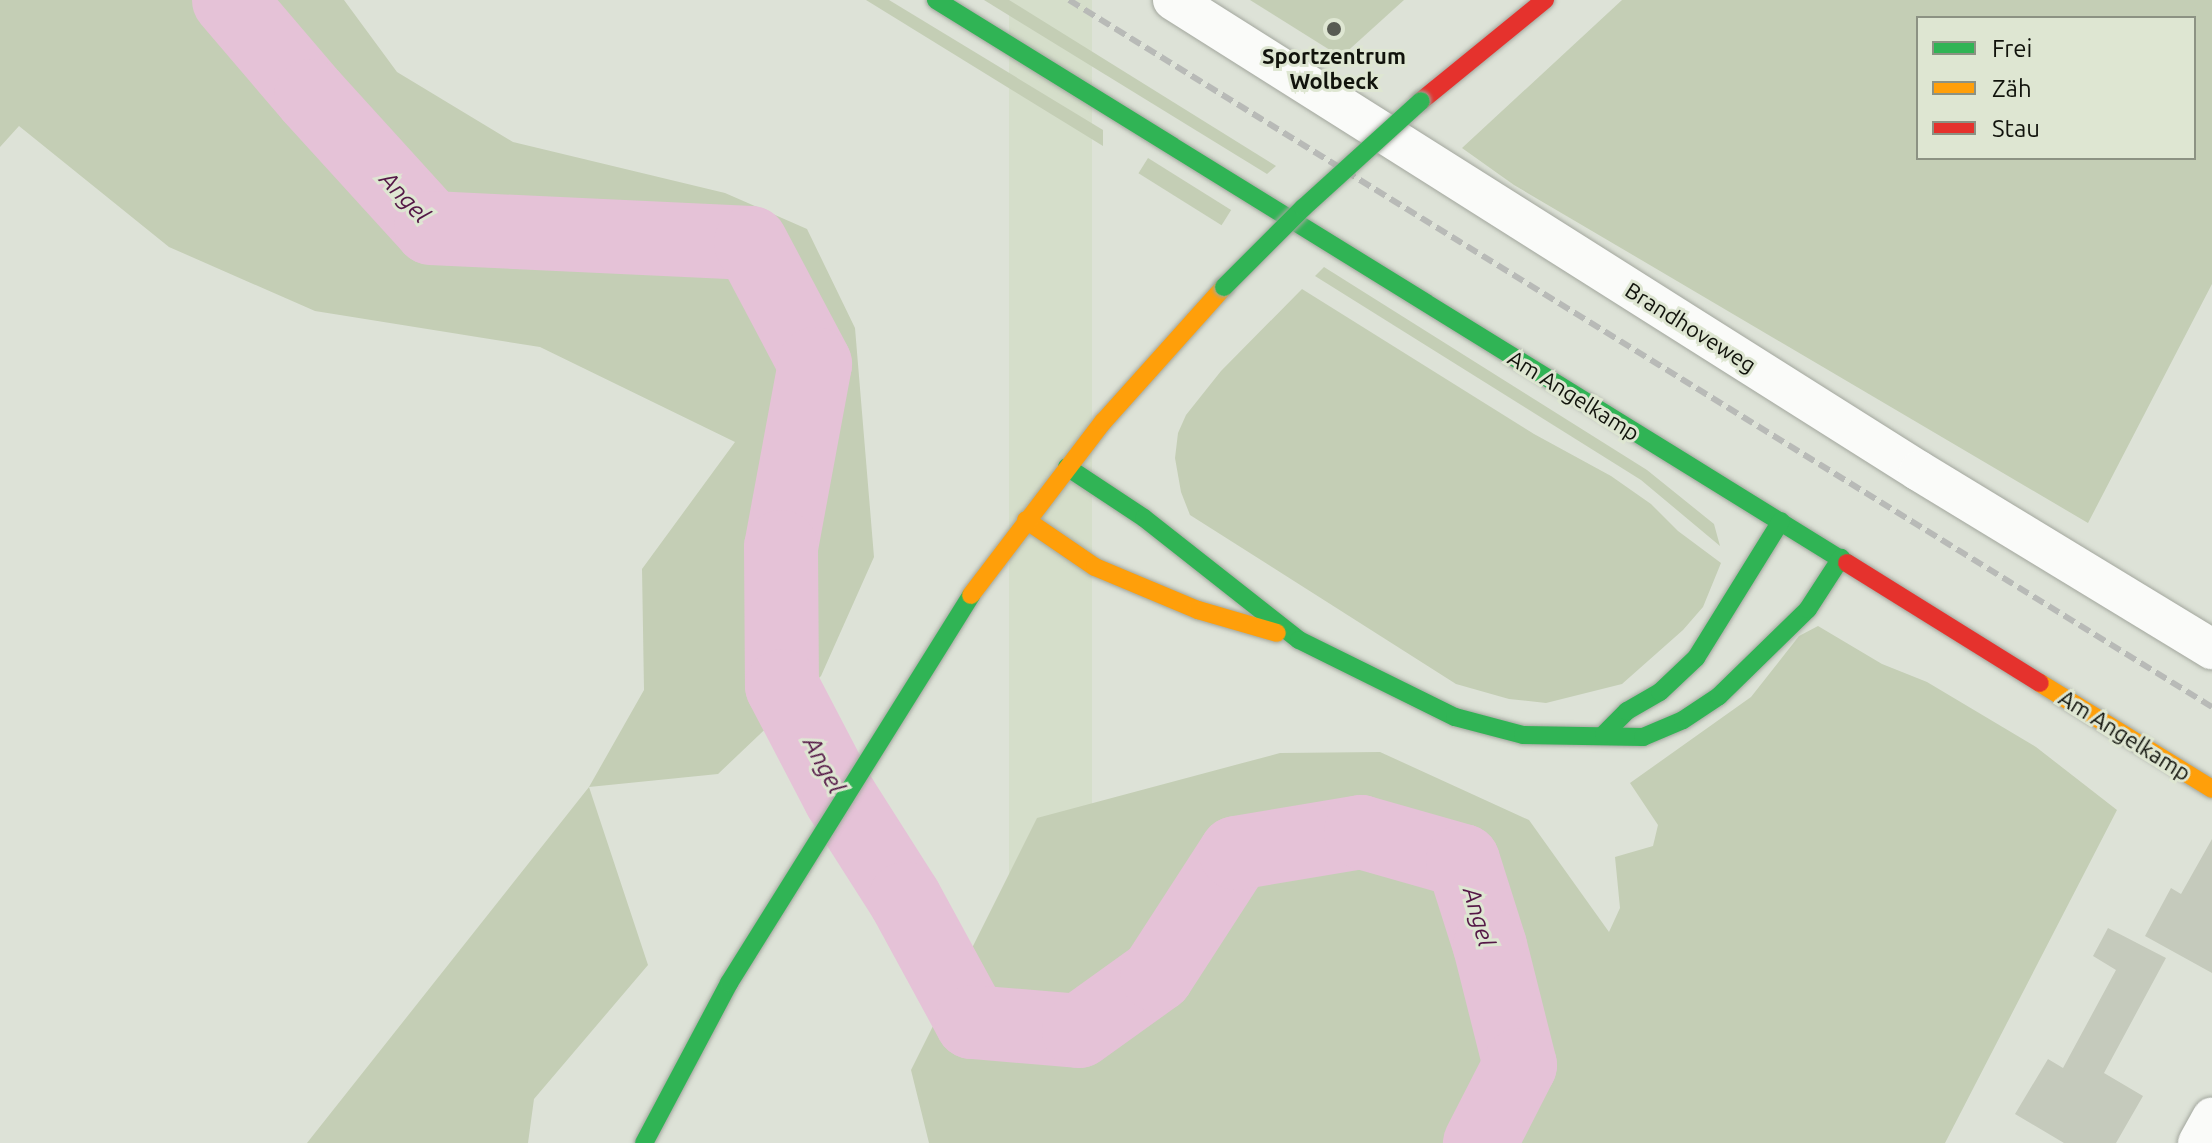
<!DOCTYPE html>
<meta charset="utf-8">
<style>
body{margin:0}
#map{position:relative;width:2212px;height:1143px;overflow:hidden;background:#dde2d7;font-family:Ubuntu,sans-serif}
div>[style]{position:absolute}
.built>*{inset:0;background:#d5deca;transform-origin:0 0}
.green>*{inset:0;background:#c4ceb5;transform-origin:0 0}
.river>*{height:74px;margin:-37px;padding:0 37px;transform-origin:37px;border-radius:37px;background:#e5c2d7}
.building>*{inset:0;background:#c5cabc}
.roads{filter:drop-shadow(0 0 2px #a2a69d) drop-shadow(0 0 2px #a2a69d)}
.street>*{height:40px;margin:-20px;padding:0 20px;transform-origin:20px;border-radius:20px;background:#fafbf9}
.fast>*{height:18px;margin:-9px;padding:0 9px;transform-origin:9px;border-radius:9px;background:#30b455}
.slow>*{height:18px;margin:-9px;padding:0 9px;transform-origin:9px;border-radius:9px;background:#ff9f0a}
.jam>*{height:18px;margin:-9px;padding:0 9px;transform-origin:9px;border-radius:9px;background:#e5322d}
.rail>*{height:6px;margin-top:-3px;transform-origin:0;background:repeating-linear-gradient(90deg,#b8bab7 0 12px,transparent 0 18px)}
.bridges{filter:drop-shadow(0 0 2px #a2a69d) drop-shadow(0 0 2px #a2a69d)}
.fast-bridge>*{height:18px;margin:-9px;padding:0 9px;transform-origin:9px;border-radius:9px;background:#30b455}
.dots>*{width:22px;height:22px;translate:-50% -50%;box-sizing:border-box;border:4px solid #dee6d2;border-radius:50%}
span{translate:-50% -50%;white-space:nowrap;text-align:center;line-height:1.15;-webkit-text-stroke:6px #dee6d2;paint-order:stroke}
.poi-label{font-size:22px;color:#11130c;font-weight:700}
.street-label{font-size:22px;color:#11130c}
.water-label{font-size:24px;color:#541746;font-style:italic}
.legend{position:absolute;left:1916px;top:16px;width:280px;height:144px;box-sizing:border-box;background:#dee6d2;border:2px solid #8c9283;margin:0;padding:10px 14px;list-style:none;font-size:24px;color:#11130c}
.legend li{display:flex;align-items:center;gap:16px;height:40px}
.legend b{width:40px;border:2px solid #8c9283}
</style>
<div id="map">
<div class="built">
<i style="left:1009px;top:0;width:83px;height:1416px"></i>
</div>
<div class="green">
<i style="clip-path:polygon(0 0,344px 0,397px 72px,513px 142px,725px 193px,807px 229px,855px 328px,874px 557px,821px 676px,718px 774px,589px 787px,648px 965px,534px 1099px,528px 1143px,307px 1143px,589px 787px,644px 690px,642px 569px,735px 442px,540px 347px,315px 311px,169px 247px,19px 126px,0 147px)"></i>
<i style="clip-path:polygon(866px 0,889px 0,1103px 130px,1103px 146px)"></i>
<i style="clip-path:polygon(984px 0,1009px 0,1276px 166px,1267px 174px)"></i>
<i style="clip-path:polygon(1250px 0,1404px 0,1341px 57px)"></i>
<i style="clip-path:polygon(evenodd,1622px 0,2212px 0,2212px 284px,2088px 523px,1514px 185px,1462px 148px,1622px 0,1918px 18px,2194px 18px,2194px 158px,1918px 158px,1918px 18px)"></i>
<i style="left:1148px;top:158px;width:98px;height:18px;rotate:32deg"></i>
<i style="clip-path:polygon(1324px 267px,1647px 470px,1714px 524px,1720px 546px,1641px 480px,1315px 276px)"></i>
<i style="clip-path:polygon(1302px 289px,1534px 434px,1611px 476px,1651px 504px,1678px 531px,1721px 563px,1703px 607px,1683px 630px,1622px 684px,1546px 703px,1509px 699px,1456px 684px,1190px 515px,1181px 492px,1175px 458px,1178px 433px,1186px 415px,1221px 371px)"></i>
<i style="clip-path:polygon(1818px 626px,1882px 664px,1927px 682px,2036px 747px,2117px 810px,1945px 1143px,929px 1143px,911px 1070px,1037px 818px,1280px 753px,1380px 752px,1529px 820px,1609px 932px,1620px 908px,1615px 857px,1653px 846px,1658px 825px,1630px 783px,1751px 697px,1799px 636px)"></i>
</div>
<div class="river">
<i style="left:229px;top:0;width:126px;rotate:49.5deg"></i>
<i style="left:311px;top:96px;width:178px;rotate:47.7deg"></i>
<i style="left:431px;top:228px;width:320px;rotate:2.7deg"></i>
<i style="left:751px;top:243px;width:137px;rotate:62.1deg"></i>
<i style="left:815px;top:364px;width:186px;rotate:100.5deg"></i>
<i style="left:781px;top:547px;width:139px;rotate:89.6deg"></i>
<i style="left:782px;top:686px;width:125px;rotate:62.4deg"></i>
<i style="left:840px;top:797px;width:121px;rotate:57.5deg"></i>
<i style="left:905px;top:899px;width:140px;rotate:61.4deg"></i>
<i style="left:972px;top:1022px;width:107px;rotate:4.8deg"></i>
<i style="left:1079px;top:1031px;width:96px;rotate:-35.7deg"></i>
<i style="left:1157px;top:975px;width:145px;rotate:-57.1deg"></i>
<i style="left:1236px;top:853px;width:127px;rotate:-9.5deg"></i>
<i style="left:1361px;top:832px;width:106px;rotate:15.9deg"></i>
<i style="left:1463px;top:861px;width:89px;rotate:72.4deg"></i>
<i style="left:1490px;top:946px;width:123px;rotate:75.9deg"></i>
<i style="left:1520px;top:1065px;width:88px;rotate:117.1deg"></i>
</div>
<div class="building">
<i style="clip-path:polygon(2212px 839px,2212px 973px,2145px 936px,2171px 888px,2181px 894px)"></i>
<i style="clip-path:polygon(2108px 928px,2166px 958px,2104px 1073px,2143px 1096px,2116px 1143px,2064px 1143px,2015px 1114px,2048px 1059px,2063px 1068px,2116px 970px,2093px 956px)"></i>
</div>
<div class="roads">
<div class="street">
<i style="left:1173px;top:0;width:882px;rotate:32.27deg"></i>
<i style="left:1919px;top:471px;width:343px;rotate:31.3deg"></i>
<i style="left:2198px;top:1143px;width:29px;rotate:-61deg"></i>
</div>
<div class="fast">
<i style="left:936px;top:0;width:1071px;rotate:31.72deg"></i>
<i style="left:1067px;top:467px;width:92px;rotate:33.5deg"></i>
<i style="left:1144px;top:518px;width:197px;rotate:38.2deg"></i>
<i style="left:1299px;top:640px;width:174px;rotate:26.3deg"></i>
<i style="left:1455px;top:717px;width:70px;rotate:14.8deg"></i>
<i style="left:1523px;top:735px;width:120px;rotate:1deg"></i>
<i style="left:1643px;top:737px;width:43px;rotate:-23deg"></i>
<i style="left:1683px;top:720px;width:43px;rotate:-33.7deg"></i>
<i style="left:1719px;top:696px;width:124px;rotate:-44.3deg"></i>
<i style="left:1808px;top:609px;width:61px;rotate:-57.1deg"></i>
<i style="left:1604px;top:734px;width:33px;rotate:-45deg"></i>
<i style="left:1627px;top:711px;width:38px;rotate:-30deg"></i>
<i style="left:1660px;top:692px;width:50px;rotate:-43.4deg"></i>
<i style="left:1696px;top:658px;width:161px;rotate:-58.2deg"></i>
<i style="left:644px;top:1143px;width:181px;rotate:-62deg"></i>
<i style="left:729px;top:983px;width:457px;rotate:-58deg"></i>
</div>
<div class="slow">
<i style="left:1026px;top:520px;width:83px;rotate:34.3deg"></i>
<i style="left:1095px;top:567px;width:112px;rotate:22.7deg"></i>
<i style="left:1198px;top:610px;width:82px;rotate:16.2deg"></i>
<i style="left:971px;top:595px;width:218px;rotate:-52.7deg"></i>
<i style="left:1103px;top:422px;width:181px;rotate:-48.1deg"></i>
<i style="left:2040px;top:683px;width:202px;rotate:31.6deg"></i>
</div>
<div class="jam">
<i style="left:1421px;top:101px;width:160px;rotate:-39.2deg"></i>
<i style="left:1847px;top:563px;width:227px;rotate:31.9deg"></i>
</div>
</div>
<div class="rail">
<i style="left:1069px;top:0;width:1344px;rotate:31.74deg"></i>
</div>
<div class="bridges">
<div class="fast-bridge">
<i style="left:1224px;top:287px;width:112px;rotate:-45deg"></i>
<i style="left:1303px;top:208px;width:159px;rotate:-42.2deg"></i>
</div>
</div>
<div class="dots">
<i style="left:1334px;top:29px;background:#585b53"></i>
</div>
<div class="poi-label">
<span style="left:1334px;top:68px">Sportzentrum<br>Wolbeck</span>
</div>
<div class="street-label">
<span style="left:1691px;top:327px;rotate:32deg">Brandhoveweg</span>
<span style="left:1574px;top:395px;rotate:32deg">Am Angelkamp</span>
<span style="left:2125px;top:735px;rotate:32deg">Am Angelkamp</span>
</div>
<div class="water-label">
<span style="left:405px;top:197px;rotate:47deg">Angel</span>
<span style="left:824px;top:765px;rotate:62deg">Angel</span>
<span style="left:1479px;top:917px;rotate:74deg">Angel</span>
</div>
<ul class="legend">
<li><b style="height:10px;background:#30b455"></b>Frei</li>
<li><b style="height:10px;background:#ff9f0a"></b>Zäh</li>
<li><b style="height:10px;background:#e5322d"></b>Stau</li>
</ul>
</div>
